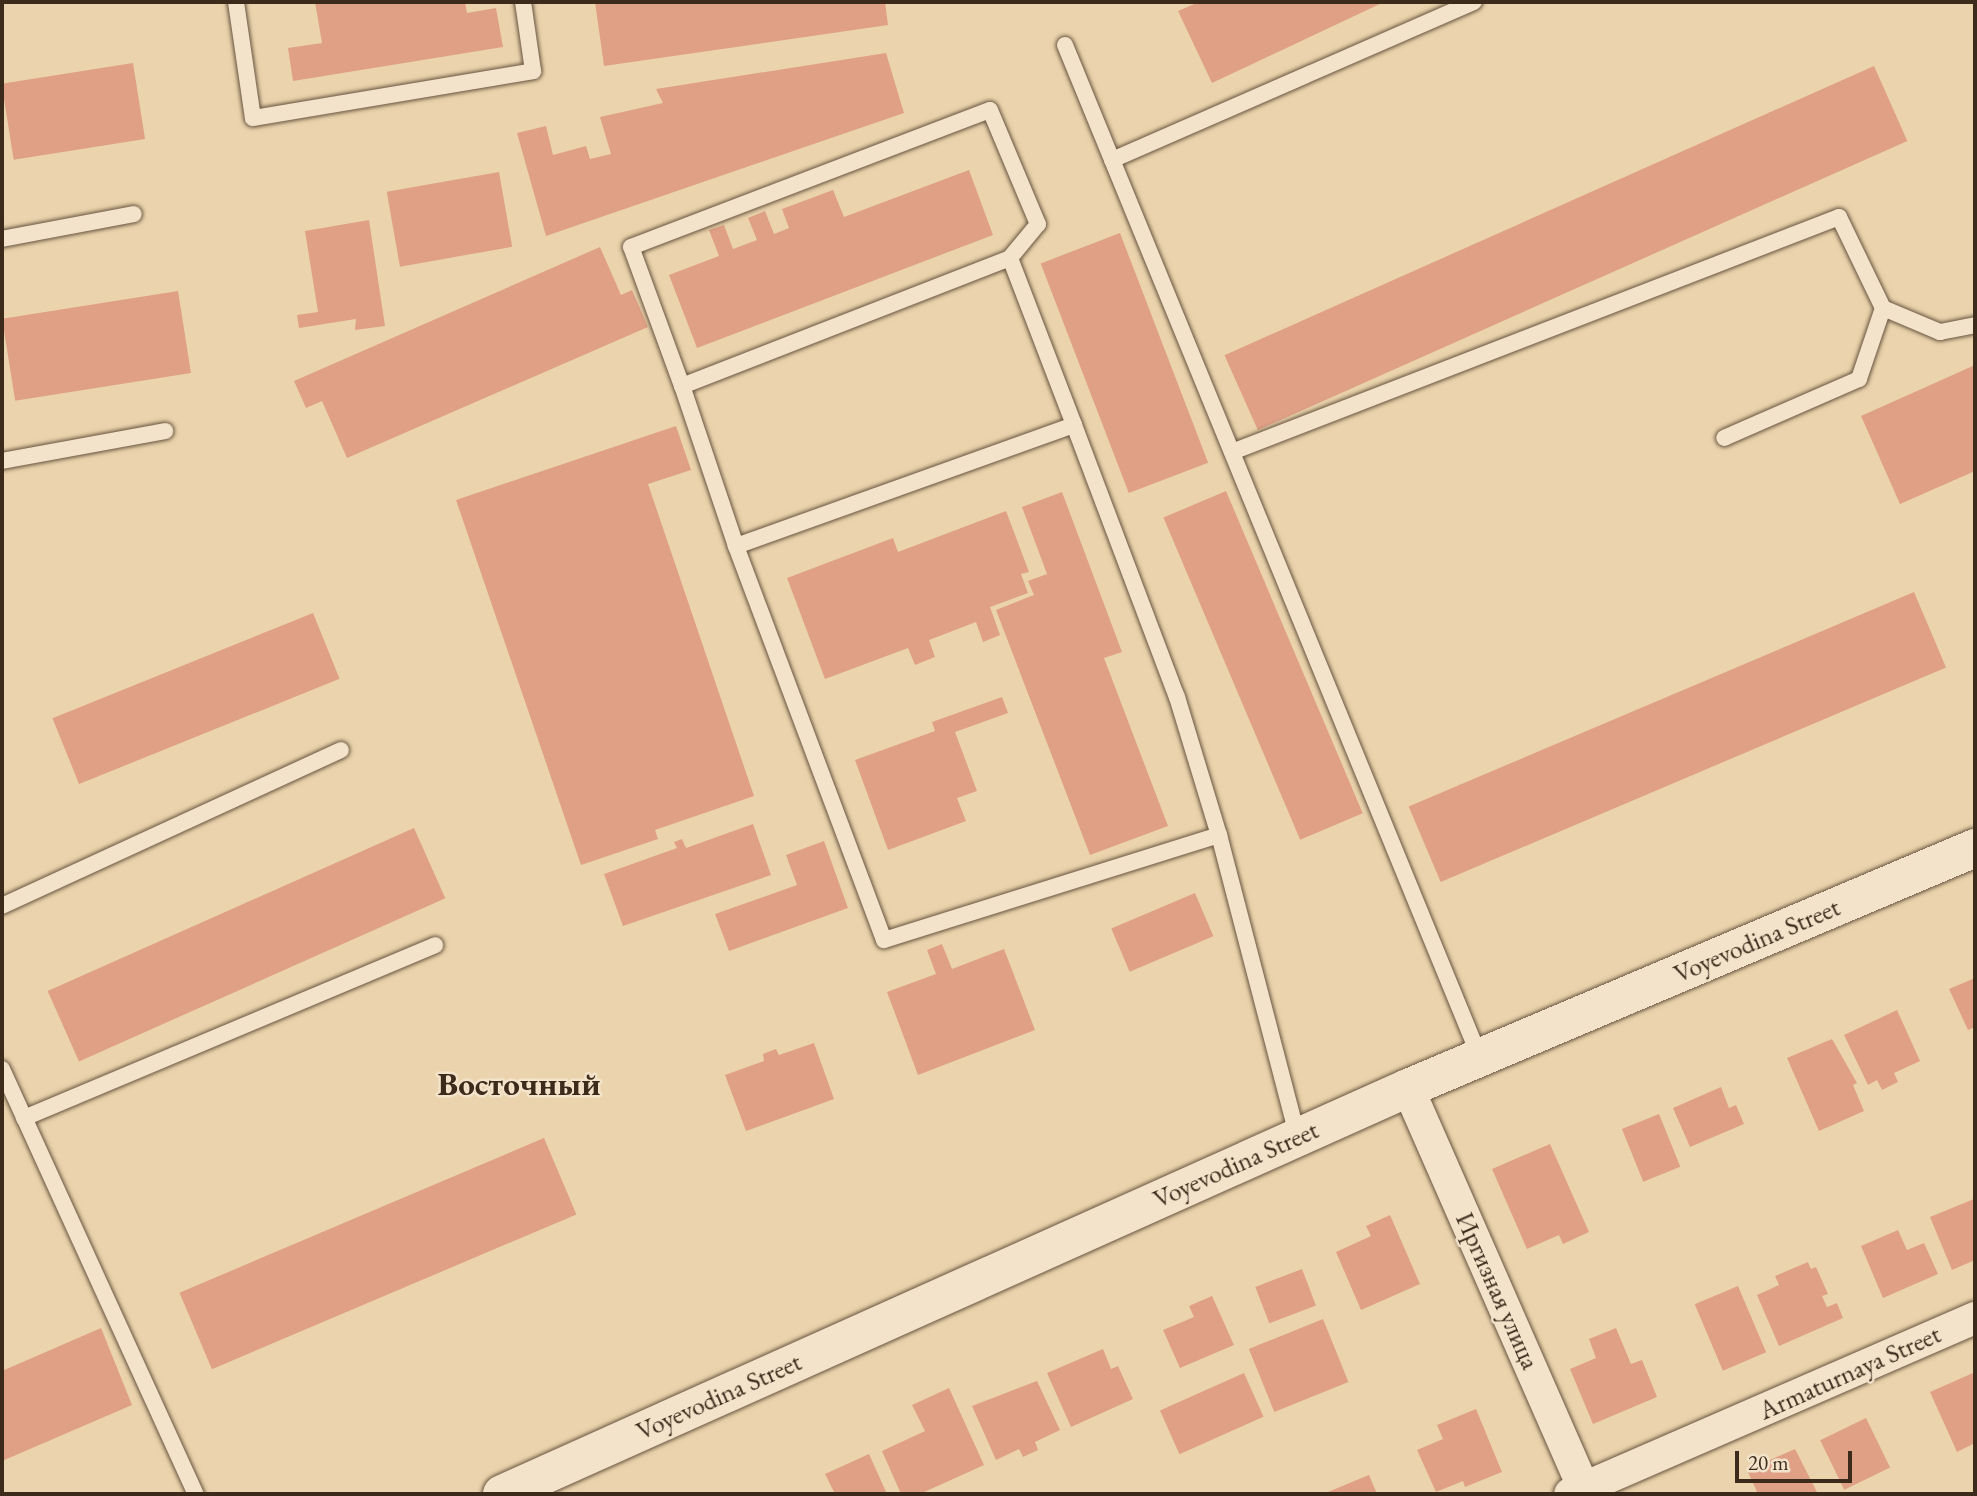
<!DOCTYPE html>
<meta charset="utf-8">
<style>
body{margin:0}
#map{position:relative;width:1977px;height:1496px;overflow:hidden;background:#ebd4ad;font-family:"EB Garamond",serif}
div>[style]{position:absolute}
.building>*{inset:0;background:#dfa086;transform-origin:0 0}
.roads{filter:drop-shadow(0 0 2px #68543f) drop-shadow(0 0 2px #68543f)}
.lane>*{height:16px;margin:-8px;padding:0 8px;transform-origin:8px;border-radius:8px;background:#f2e3ca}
.street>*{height:32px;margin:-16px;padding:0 16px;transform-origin:16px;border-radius:16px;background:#f2e3ca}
.secondary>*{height:38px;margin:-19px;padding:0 19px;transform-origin:19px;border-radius:19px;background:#f2e3ca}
span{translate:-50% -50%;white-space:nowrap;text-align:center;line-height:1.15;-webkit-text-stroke:5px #f2e3ca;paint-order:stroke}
.street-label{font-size:26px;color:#3c2a1a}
.district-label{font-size:33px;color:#3c2a1a;font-weight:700}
.frame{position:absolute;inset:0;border:4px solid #3c2a1a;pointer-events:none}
.scale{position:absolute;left:1735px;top:1451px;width:117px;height:32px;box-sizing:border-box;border:4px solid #3c2a1a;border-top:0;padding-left:9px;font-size:21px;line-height:24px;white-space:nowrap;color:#3c2a1a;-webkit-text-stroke:5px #f2e3ca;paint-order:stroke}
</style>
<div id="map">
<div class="building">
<i style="clip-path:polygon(315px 2px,465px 2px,467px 13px,496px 8px,503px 47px,293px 81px,288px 48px,322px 43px)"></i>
<i style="clip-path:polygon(595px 2px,885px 2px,888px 25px,604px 66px)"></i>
<i style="clip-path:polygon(1199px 2px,1384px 2px,1212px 83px,1178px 11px)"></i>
<i style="clip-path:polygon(886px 53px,904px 113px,546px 236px,517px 133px,546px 126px,553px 155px,586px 146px,590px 159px,611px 154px,600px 117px,663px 103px,656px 89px)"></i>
<i style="left:133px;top:63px;width:77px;height:133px;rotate:81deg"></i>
<i style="left:1874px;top:66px;width:82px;height:711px;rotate:66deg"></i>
<i style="clip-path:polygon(969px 170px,993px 235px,697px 348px,669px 275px,719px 256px,709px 230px,724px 225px,733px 249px,757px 240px,748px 218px,765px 211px,774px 234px,789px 228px,782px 209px,833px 190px,844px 217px)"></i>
<i style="left:499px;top:172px;width:76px;height:114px;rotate:80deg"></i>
<i style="clip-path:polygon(369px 220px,385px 326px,355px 330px,356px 319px,299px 328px,297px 315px,318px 312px,305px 231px)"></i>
<i style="left:1120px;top:233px;width:246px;height:85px;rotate:69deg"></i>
<i style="clip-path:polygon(600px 247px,621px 295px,632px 290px,648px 327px,347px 458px,322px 401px,306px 408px,294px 381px)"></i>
<i style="left:178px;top:291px;width:83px;height:178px;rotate:81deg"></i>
<i style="clip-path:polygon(1975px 365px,1975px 471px,1900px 504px,1861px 416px)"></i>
<i style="clip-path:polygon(676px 426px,691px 470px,648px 484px,754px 796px,655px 830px,658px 839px,581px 865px,456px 500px)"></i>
<i style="left:1226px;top:491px;width:350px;height:68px;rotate:67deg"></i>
<i style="clip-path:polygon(1062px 492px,1122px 652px,1104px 658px,1168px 826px,1090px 855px,996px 610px,1034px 595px,1028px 581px,1047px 574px,1022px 507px)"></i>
<i style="clip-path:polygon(1006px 511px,1029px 572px,1021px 574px,1028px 593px,990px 607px,1000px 635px,983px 642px,976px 622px,929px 640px,935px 657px,915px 665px,908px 648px,825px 679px,787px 578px,893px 538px,898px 552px)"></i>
<i style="left:1914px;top:592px;width:82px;height:549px;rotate:67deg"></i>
<i style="left:313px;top:613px;width:71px;height:281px;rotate:68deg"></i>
<i style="clip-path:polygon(1002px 697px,1008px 713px,955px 732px,977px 791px,957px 798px,966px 821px,888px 850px,855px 760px,935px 731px,932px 722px)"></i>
<i style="clip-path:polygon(753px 824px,771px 875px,623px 926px,604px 874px,677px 848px,674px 842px,682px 839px,686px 848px)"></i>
<i style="left:414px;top:828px;width:77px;height:401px;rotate:66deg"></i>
<i style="clip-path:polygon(824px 841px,848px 908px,729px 951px,715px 914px,797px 885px,786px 855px)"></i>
<i style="left:1195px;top:893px;width:47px;height:91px;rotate:67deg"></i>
<i style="clip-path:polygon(942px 944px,952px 969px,1004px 949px,1035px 1030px,918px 1075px,887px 992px,936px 974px,927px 950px)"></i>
<i style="clip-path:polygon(1975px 978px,1975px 1027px,1968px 1030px,1949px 989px)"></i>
<i style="clip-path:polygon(1897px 1010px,1920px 1061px,1894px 1073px,1898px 1082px,1882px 1090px,1877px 1080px,1868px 1085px,1844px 1035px)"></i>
<i style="clip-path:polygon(1832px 1039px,1857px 1083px,1853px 1085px,1864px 1111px,1819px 1131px,1787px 1058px)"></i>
<i style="clip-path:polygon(814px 1043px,834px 1099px,746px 1131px,725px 1075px,764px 1061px,763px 1054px,776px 1049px,779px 1055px)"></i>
<i style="clip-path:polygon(1721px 1087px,1729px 1108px,1736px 1105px,1744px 1124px,1690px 1147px,1673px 1108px)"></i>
<i style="left:1659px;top:1114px;width:57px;height:40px;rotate:68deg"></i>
<i style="left:544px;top:1138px;width:83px;height:396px;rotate:67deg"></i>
<i style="clip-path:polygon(1550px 1144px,1589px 1232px,1563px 1244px,1559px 1235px,1527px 1249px,1492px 1169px)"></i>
<i style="clip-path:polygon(1974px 1199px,1975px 1260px,1952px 1270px,1930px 1217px)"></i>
<i style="clip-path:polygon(1390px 1215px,1420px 1284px,1361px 1310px,1336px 1252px,1371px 1236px,1366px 1226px)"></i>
<i style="clip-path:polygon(1898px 1230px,1907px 1250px,1924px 1243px,1938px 1274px,1883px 1298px,1861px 1246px)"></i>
<i style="clip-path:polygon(1808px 1262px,1811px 1269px,1816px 1267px,1828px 1294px,1822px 1296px,1827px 1307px,1837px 1303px,1843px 1318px,1779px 1346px,1757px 1295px,1779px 1285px,1775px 1276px)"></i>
<i style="left:1302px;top:1269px;width:39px;height:50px;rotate:69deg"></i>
<i style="left:1738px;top:1286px;width:72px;height:47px;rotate:67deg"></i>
<i style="clip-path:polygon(1212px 1296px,1234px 1345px,1180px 1368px,1163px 1330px,1194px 1317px,1189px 1306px)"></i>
<i style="left:1323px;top:1319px;width:68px;height:80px;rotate:68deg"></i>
<i style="clip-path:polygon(101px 1328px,132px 1405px,2px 1461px,2px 1371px)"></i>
<i style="clip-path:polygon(1616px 1328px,1631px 1364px,1642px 1360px,1657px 1397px,1593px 1424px,1570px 1369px,1596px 1358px,1589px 1339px)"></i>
<i style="clip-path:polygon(1103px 1349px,1111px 1369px,1118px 1366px,1133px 1399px,1071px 1427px,1047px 1373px)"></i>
<i style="left:1244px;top:1373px;width:48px;height:92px;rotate:66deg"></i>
<i style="clip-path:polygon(1973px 1373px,1975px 1443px,1957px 1452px,1930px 1392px)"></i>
<i style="clip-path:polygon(1037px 1381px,1060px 1430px,1035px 1442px,1038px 1450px,1023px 1457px,1019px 1449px,996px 1460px,972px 1406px)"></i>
<i style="clip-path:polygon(949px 1388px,984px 1465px,920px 1494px,901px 1494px,882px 1451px,925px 1431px,912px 1405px)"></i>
<i style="clip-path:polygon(1476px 1409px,1502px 1472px,1465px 1487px,1463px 1481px,1436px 1492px,1417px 1450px,1443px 1439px,1437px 1425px)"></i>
<i style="left:1866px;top:1418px;width:55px;height:51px;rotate:64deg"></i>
<i style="clip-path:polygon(1795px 1449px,1818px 1494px,1758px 1494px,1747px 1470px)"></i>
<i style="clip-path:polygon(869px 1454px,887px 1494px,835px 1494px,825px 1474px)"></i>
<i style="clip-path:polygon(1369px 1475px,1377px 1494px,1323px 1494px)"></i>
</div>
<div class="roads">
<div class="lane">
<i style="left:236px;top:2px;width:117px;rotate:81.7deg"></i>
<i style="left:253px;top:118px;width:284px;rotate:-9.5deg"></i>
<i style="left:533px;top:71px;width:70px;rotate:-98.2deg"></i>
<i style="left:1065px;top:45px;width:1095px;rotate:67.72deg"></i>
<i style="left:1112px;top:160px;width:395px;rotate:-23.6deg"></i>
<i style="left:2px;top:239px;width:134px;rotate:-10.7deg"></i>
<i style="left:1883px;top:308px;width:62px;rotate:22.8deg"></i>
<i style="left:1940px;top:332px;width:36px;rotate:-11deg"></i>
<i style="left:682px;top:386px;width:148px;rotate:-110.1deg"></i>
<i style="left:631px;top:247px;width:384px;rotate:-20.9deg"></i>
<i style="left:990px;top:110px;width:124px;rotate:67.2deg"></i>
<i style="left:1038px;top:224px;width:44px;rotate:129.5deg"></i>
<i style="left:1232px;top:452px;width:651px;rotate:-21.16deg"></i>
<i style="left:1839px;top:217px;width:101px;rotate:64.2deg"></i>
<i style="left:1883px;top:308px;width:75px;rotate:108.7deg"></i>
<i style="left:1859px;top:379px;width:147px;rotate:156.4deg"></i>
<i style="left:2px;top:461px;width:166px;rotate:-10.4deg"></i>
<i style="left:736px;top:546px;width:169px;rotate:-108.6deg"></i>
<i style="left:682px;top:386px;width:352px;rotate:-21.3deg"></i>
<i style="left:1010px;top:258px;width:179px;rotate:69deg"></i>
<i style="left:1219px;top:835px;width:351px;rotate:162.6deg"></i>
<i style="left:884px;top:940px;width:421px;rotate:-110.6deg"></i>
<i style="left:736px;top:546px;width:359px;rotate:-19.7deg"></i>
<i style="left:1074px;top:425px;width:291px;rotate:69.3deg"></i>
<i style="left:1177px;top:697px;width:144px;rotate:73.1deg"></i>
<i style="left:1219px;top:835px;width:313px;rotate:75.4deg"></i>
<i style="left:2px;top:906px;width:373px;rotate:-24.7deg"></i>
<i style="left:2px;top:1069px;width:467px;rotate:65.5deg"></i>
<i style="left:24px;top:1118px;width:446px;rotate:-22.8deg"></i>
</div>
<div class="street">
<i style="left:1408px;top:1088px;width:443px;rotate:66.3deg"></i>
<i style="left:1570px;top:1494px;width:442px;rotate:-23.5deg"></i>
</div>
<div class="secondary">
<i style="left:502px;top:1494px;width:993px;rotate:-24.14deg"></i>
<i style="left:1408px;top:1088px;width:616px;rotate:-22.94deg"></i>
</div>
</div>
<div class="street-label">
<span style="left:1757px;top:941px;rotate:-23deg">Voyevodina Street</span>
<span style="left:1236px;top:1165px;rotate:-24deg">Voyevodina Street</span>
<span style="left:1497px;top:1291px;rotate:66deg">Иргизная улица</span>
<span style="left:1850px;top:1373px;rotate:-24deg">Armaturnaya Street</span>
<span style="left:719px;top:1397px;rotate:-24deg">Voyevodina Street</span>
</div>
<div class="district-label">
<span style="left:519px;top:1084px">Восточный</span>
</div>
<div class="frame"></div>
<div class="scale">20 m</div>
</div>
